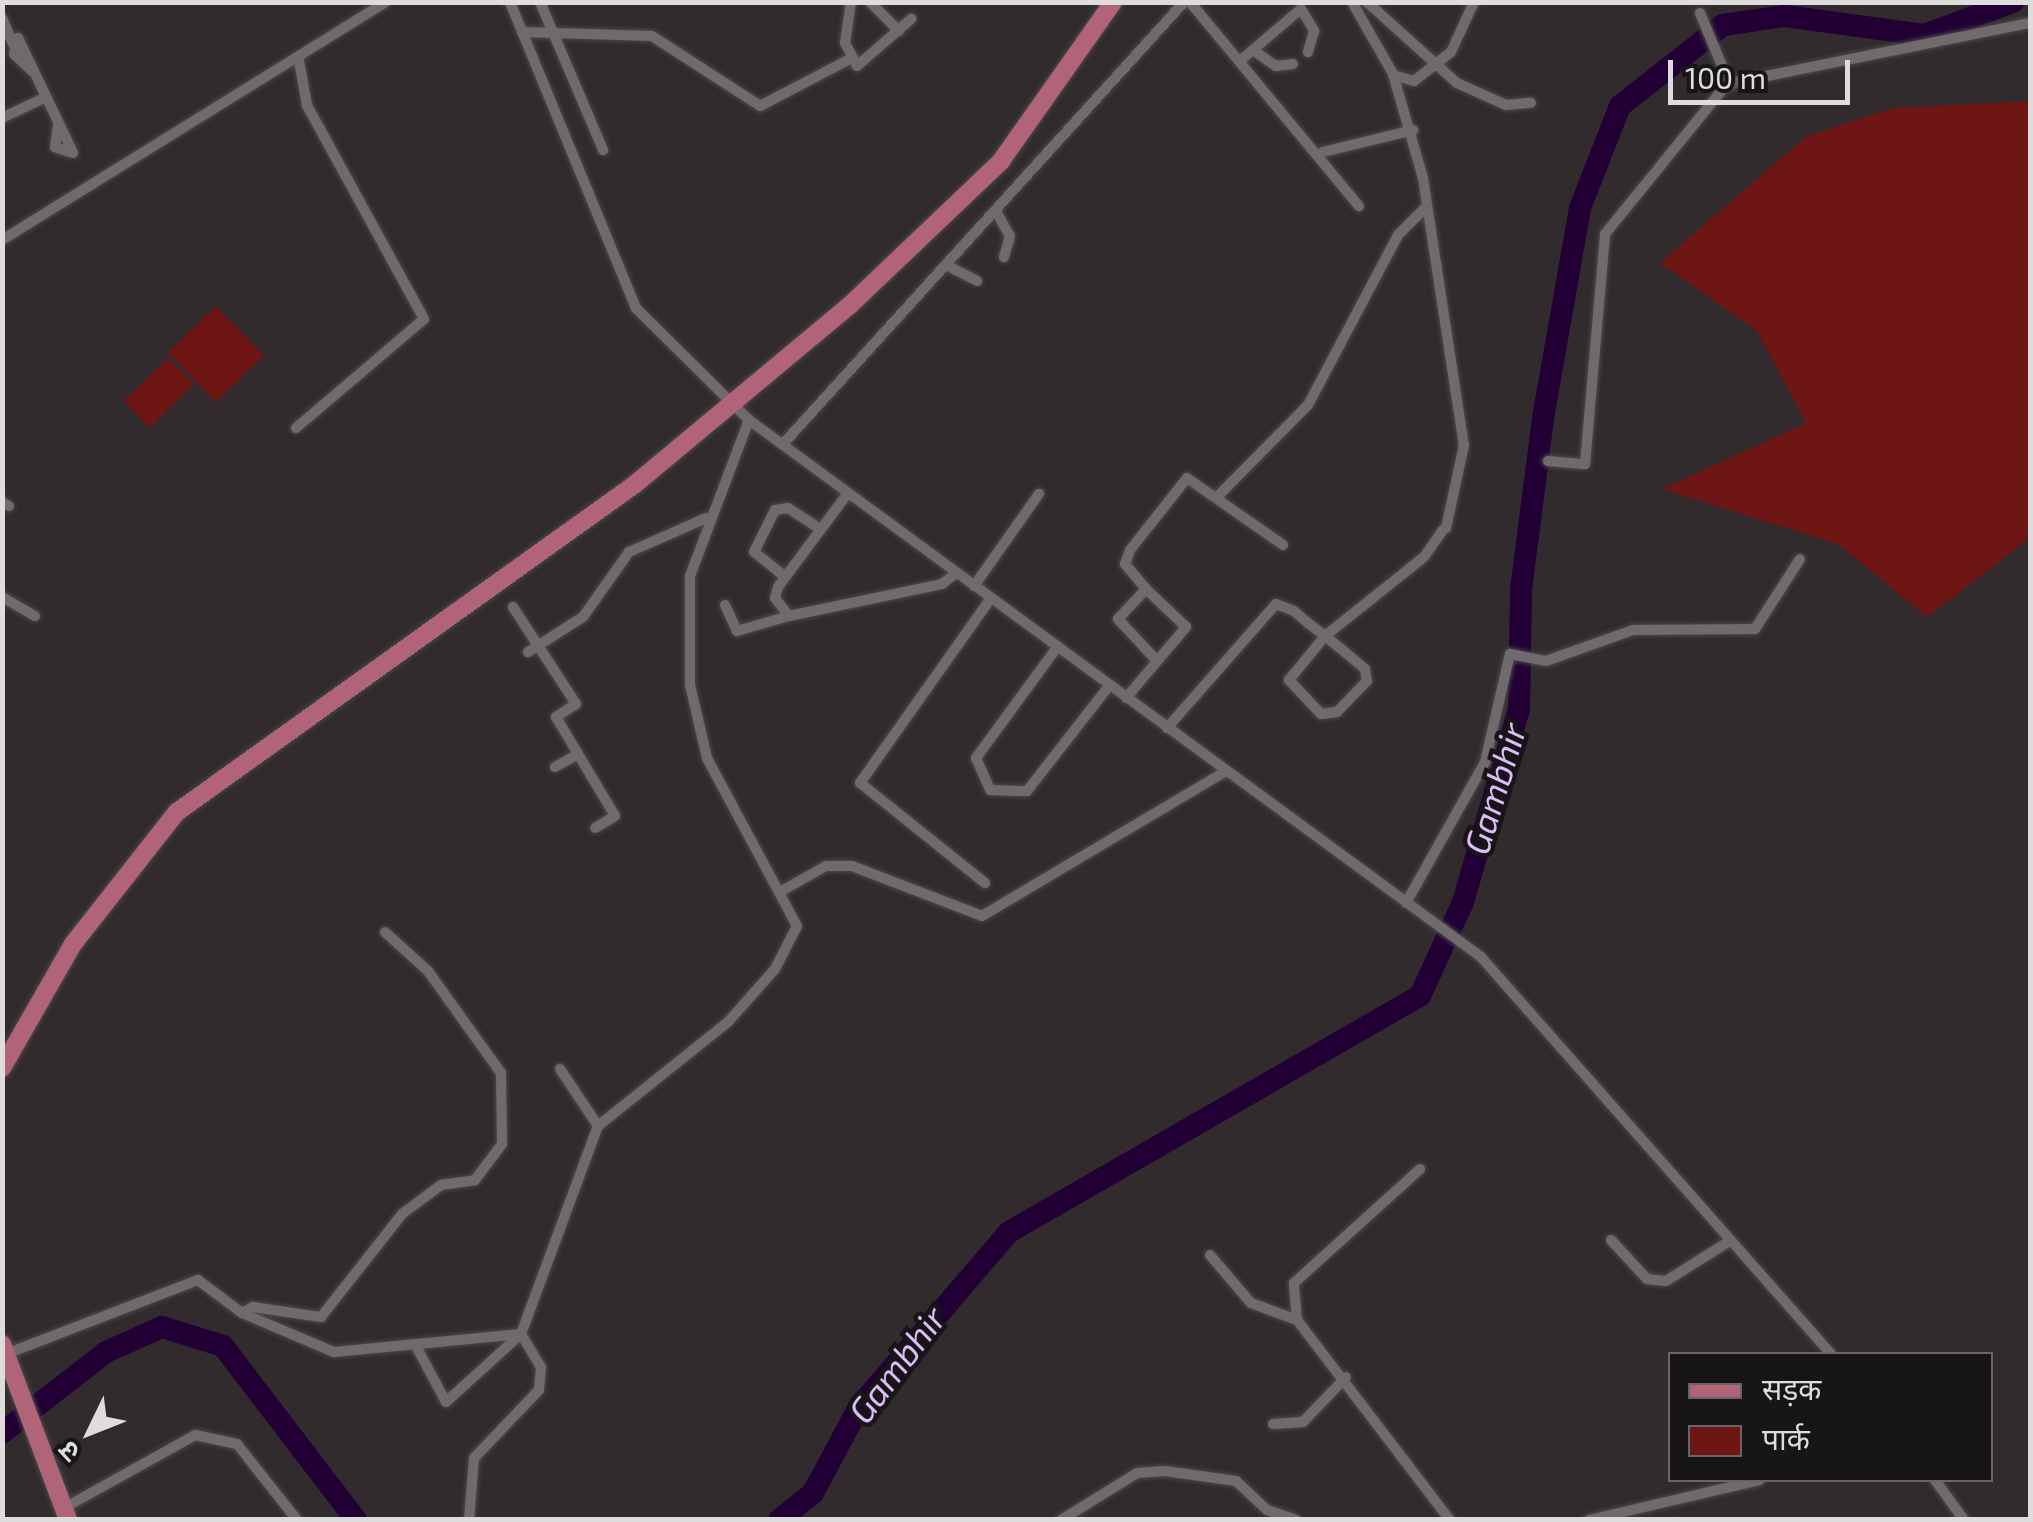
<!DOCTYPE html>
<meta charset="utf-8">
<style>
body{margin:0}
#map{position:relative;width:2033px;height:1522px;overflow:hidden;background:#312b2e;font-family:"Exo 2","Noto Sans Devanagari",sans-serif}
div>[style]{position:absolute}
.green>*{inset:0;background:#6e1614;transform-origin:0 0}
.river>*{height:22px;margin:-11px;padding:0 11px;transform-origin:11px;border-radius:11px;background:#220036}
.roads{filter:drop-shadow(0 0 2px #4c484a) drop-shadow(0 0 2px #4c484a)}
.minor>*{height:10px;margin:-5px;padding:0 5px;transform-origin:5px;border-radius:5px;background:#716a6d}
.primary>*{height:18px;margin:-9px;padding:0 9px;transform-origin:9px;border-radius:9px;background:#b16377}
.bridges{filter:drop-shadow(0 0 2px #4c484a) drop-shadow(0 0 2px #4c484a)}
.minor-bridge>*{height:10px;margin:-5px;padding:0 5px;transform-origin:5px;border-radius:5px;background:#716a6d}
span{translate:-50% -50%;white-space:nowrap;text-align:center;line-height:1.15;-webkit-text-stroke:9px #171516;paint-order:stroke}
.water-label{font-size:35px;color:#ddbcfb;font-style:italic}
.frame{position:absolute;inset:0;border:5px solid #dfdcdd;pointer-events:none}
.legend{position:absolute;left:1668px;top:1352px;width:325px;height:130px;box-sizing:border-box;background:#171516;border:2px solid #676566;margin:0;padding:12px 18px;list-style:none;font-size:30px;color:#dfdcdd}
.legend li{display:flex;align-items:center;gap:20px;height:50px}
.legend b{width:50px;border:2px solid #676566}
.north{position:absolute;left:40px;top:1382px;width:100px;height:100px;-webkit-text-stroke:8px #171516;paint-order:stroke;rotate:227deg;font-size:28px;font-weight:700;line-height:40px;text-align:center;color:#dfdcdd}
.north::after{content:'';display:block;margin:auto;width:35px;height:45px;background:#dfdcdd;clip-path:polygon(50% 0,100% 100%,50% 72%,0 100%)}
.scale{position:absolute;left:1668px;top:60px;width:182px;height:45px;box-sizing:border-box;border:5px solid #dfdcdd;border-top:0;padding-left:12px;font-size:30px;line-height:35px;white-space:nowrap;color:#dfdcdd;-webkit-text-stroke:8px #171516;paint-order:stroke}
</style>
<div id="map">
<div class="green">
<i style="clip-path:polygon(2030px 101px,2030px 538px,1927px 617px,1838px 544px,1662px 489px,1806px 423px,1757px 331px,1660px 263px,1807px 136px,1894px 108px)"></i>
<i style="left:216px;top:306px;width:69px;height:67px;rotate:46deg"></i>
<i style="left:168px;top:358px;width:37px;height:62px;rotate:46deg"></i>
</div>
<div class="river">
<i style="left:2px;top:1433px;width:132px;rotate:-37.9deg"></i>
<i style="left:106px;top:1352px;width:61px;rotate:-24.1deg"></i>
<i style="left:162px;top:1327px;width:64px;rotate:17.3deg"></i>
<i style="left:223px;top:1346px;width:219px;rotate:52.6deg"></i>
<i style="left:779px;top:1520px;width:43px;rotate:-38.5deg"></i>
<i style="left:813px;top:1493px;width:98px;rotate:-61.9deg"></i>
<i style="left:859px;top:1407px;width:230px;rotate:-49.4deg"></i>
<i style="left:1009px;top:1232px;width:474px;rotate:-29.9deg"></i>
<i style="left:1420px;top:996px;width:103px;rotate:-65.4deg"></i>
<i style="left:1463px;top:902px;width:201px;rotate:-73.8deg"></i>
<i style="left:1519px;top:709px;width:119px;rotate:-89deg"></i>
<i style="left:1521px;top:590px;width:173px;rotate:-82.7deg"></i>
<i style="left:1543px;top:418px;width:213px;rotate:-80deg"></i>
<i style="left:1580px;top:208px;width:110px;rotate:-68.6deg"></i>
<i style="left:1620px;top:106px;width:131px;rotate:-38.2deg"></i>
<i style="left:1723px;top:25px;width:63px;rotate:-8.3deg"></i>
<i style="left:1785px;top:16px;width:140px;rotate:7.8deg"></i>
<i style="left:1924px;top:35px;width:95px;rotate:-20.3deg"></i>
</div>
<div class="roads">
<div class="minor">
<i style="left:540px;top:2px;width:161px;rotate:66.9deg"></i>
<i style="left:851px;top:2px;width:41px;rotate:98.3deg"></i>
<i style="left:845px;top:43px;width:26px;rotate:62deg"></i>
<i style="left:857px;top:66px;width:72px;rotate:-41deg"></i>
<i style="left:870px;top:2px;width:41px;rotate:45deg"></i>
<i style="left:1190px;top:2px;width:265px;rotate:50.4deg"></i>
<i style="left:1352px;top:2px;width:83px;rotate:60.3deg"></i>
<i style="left:1393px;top:74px;width:108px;rotate:73.9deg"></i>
<i style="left:1423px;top:178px;width:270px;rotate:81.3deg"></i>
<i style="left:1464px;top:445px;width:85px;rotate:102.2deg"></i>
<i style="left:1367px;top:2px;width:121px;rotate:42deg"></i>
<i style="left:1457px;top:83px;width:54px;rotate:24.2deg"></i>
<i style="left:1506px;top:105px;width:25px;rotate:-5deg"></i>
<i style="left:2px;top:18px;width:28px;rotate:67deg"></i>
<i style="left:522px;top:32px;width:130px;rotate:1.8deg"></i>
<i style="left:652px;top:36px;width:129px;rotate:32.9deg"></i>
<i style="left:760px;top:106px;width:104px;rotate:-27.6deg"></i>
<i style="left:18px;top:38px;width:127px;rotate:64.4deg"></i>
<i style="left:73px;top:153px;width:19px;rotate:-162deg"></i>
<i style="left:55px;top:147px;width:21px;rotate:-82deg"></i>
<i style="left:18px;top:38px;width:16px;rotate:104deg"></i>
<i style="left:14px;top:54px;width:26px;rotate:43deg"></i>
<i style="left:1253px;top:50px;width:28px;rotate:35deg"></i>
<i style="left:1276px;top:66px;width:17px;rotate:-7deg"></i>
<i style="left:1241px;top:60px;width:79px;rotate:-40.4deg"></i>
<i style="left:1301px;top:9px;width:26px;rotate:59deg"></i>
<i style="left:1314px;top:31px;width:22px;rotate:106deg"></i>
<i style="left:1393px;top:75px;width:22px;rotate:16deg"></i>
<i style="left:1414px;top:81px;width:47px;rotate:-38.1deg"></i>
<i style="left:1451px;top:52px;width:55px;rotate:-65.3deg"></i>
<i style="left:2px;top:118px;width:47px;rotate:-25.5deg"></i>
<i style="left:1323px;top:152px;width:93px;rotate:-13.7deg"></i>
<i style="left:997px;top:213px;width:26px;rotate:61deg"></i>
<i style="left:1010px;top:236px;width:22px;rotate:106deg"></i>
<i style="left:2px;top:240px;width:452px;rotate:-31.8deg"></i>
<i style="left:946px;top:265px;width:35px;rotate:27deg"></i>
<i style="left:749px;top:420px;width:908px;rotate:36.26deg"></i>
<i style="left:1481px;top:957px;width:529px;rotate:48.6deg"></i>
<i style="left:296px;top:428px;width:168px;rotate:-40.4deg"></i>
<i style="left:424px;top:319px;width:244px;rotate:-118.7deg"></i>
<i style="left:307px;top:105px;width:45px;rotate:-100.3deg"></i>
<i style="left:783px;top:444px;width:597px;rotate:-47.78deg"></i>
<i style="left:1548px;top:461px;width:37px;rotate:5deg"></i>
<i style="left:1585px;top:464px;width:231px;rotate:-85deg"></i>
<i style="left:1605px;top:234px;width:193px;rotate:-50.9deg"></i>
<i style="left:1727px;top:84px;width:309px;rotate:-11.4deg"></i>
<i style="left:848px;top:493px;width:117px;rotate:126.7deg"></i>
<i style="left:778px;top:587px;width:11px;rotate:105deg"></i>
<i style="left:775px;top:598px;width:23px;rotate:52deg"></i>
<i style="left:789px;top:616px;width:156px;rotate:-11.8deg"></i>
<i style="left:942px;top:584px;width:18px;rotate:-38deg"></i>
<i style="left:1217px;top:497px;width:129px;rotate:-45.3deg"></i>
<i style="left:1308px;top:405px;width:192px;rotate:-62.1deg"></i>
<i style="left:1398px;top:235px;width:38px;rotate:-45deg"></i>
<i style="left:2px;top:502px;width:8px;rotate:30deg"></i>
<i style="left:784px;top:576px;width:38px;rotate:-141deg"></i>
<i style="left:754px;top:552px;width:47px;rotate:-63.4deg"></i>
<i style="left:775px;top:510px;width:13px;rotate:-9deg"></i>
<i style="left:788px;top:508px;width:38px;rotate:33deg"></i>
<i style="left:974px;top:586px;width:113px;rotate:-54.8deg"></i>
<i style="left:1146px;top:589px;width:33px;rotate:-130deg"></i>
<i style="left:1125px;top:564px;width:15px;rotate:-70deg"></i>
<i style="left:1130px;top:550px;width:92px;rotate:-51.6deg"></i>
<i style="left:1187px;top:478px;width:117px;rotate:34.9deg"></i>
<i style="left:2px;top:597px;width:38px;rotate:30deg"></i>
<i style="left:725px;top:605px;width:29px;rotate:65deg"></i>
<i style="left:737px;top:631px;width:54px;rotate:-16.1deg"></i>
<i style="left:513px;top:607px;width:116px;rotate:57deg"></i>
<i style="left:576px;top:704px;width:24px;rotate:147deg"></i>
<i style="left:556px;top:717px;width:115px;rotate:59.2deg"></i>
<i style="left:615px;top:816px;width:23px;rotate:149deg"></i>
<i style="left:1058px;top:646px;width:139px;rotate:126.2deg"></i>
<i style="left:976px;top:758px;width:35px;rotate:66deg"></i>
<i style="left:990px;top:790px;width:37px;rotate:2deg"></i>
<i style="left:1027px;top:791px;width:133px;rotate:-52deg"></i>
<i style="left:528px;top:652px;width:65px;rotate:-32.5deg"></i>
<i style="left:583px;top:617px;width:80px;rotate:-54.7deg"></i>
<i style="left:629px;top:552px;width:84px;rotate:-23.8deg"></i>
<i style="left:1126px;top:698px;width:93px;rotate:-49.8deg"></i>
<i style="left:1186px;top:627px;width:55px;rotate:-136.5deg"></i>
<i style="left:1146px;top:589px;width:41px;rotate:133deg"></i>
<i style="left:1118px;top:619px;width:57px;rotate:47.1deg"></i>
<i style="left:1167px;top:728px;width:165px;rotate:-48.7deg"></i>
<i style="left:1276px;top:604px;width:19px;rotate:21deg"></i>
<i style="left:1294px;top:611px;width:18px;rotate:41deg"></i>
<i style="left:1308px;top:623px;width:21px;rotate:37deg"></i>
<i style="left:1325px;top:636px;width:27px;rotate:39deg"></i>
<i style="left:1346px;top:653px;width:25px;rotate:40deg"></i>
<i style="left:1365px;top:669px;width:12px;rotate:81deg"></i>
<i style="left:1367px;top:681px;width:43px;rotate:134.1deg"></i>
<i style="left:1337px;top:712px;width:16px;rotate:173deg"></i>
<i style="left:1321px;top:714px;width:47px;rotate:-133.3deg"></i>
<i style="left:1289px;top:680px;width:57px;rotate:-50.7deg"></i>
<i style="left:1325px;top:636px;width:127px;rotate:-38.6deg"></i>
<i style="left:1424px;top:557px;width:33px;rotate:-55deg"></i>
<i style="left:555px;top:767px;width:26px;rotate:-29deg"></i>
<i style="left:985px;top:883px;width:160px;rotate:-141.3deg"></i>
<i style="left:860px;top:783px;width:227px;rotate:-54.7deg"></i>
<i style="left:785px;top:889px;width:47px;rotate:-29.3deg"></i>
<i style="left:826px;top:866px;width:26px"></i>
<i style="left:852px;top:866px;width:139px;rotate:21deg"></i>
<i style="left:982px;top:916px;width:282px;rotate:-30.7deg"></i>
<i style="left:1406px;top:903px;width:162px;rotate:-60.7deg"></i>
<i style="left:1485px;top:762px;width:111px;rotate:-77deg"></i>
<i style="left:1510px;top:654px;width:37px;rotate:11deg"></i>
<i style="left:1546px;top:661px;width:92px;rotate:-19.6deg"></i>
<i style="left:1633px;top:630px;width:122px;rotate:-0.5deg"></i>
<i style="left:1755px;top:629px;width:83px;rotate:-57.3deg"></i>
<i style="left:560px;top:1069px;width:69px;rotate:56.3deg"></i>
<i style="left:1611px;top:1240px;width:53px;rotate:47.3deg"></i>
<i style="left:1647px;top:1279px;width:19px;rotate:6deg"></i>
<i style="left:1666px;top:1281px;width:70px;rotate:-32.1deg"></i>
<i style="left:1210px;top:1255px;width:63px;rotate:49.5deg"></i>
<i style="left:1251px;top:1303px;width:49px;rotate:20.3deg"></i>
<i style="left:1297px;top:1320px;width:252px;rotate:52.6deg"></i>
<i style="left:242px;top:1313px;width:13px;rotate:-29deg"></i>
<i style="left:253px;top:1307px;width:69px;rotate:8.4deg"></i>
<i style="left:321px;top:1317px;width:131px;rotate:-51.8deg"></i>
<i style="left:402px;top:1214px;width:49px;rotate:-36.6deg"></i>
<i style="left:441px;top:1185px;width:34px;rotate:-8deg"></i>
<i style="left:475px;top:1180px;width:45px;rotate:-53.1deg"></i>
<i style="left:502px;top:1144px;width:71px;rotate:-90.8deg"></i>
<i style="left:501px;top:1073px;width:125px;rotate:-125.6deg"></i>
<i style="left:428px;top:971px;width:58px;rotate:-137.8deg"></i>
<i style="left:1297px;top:1320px;width:37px;rotate:-95deg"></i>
<i style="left:1294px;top:1283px;width:170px;rotate:-42.1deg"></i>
<i style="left:417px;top:1348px;width:61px;rotate:61.8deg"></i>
<i style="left:446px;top:1402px;width:101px;rotate:-42.2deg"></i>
<i style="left:521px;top:1334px;width:39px;rotate:59deg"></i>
<i style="left:541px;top:1367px;width:23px;rotate:95deg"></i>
<i style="left:539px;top:1390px;width:94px;rotate:133.7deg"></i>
<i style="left:474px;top:1458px;width:62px;rotate:94.6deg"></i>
<i style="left:6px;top:1354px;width:206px;rotate:-21.1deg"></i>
<i style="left:198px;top:1280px;width:55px;rotate:36.9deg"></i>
<i style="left:242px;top:1313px;width:100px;rotate:23deg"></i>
<i style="left:334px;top:1352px;width:188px;rotate:-5.5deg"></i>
<i style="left:521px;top:1334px;width:222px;rotate:-69.7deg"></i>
<i style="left:598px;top:1126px;width:166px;rotate:-38.7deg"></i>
<i style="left:728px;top:1022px;width:71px;rotate:-48.4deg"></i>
<i style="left:775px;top:969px;width:48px;rotate:-62.9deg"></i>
<i style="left:797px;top:926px;width:191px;rotate:-118.2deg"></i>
<i style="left:707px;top:758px;width:75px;rotate:-103.1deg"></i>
<i style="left:690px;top:685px;width:109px;rotate:-90deg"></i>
<i style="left:690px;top:576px;width:167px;rotate:-69.3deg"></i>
<i style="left:749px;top:420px;width:159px;rotate:-135.3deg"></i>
<i style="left:636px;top:308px;width:331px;rotate:-112.4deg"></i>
<i style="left:1273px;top:1424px;width:30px;rotate:-4deg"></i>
<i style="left:1303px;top:1422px;width:62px;rotate:-46.3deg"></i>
<i style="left:1935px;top:1480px;width:49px;rotate:54.1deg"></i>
<i style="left:64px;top:1508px;width:150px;rotate:-29.1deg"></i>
<i style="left:195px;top:1435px;width:43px;rotate:12.1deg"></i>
<i style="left:237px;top:1444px;width:97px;rotate:51.7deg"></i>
<i style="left:1061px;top:1520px;width:89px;rotate:-31.7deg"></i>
<i style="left:1137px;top:1473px;width:28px;rotate:-4deg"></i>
<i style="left:1165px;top:1471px;width:72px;rotate:8deg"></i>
<i style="left:1236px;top:1481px;width:42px;rotate:43.1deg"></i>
<i style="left:1267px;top:1510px;width:31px;rotate:19deg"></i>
<i style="left:1589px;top:1520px;width:175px;rotate:-13.2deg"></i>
</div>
<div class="primary">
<i style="left:2px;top:1068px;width:143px;rotate:-60.2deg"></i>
<i style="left:73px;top:944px;width:168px;rotate:-51.8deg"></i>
<i style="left:177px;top:812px;width:562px;rotate:-35.59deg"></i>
<i style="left:634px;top:485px;width:281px;rotate:-39.8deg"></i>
<i style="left:850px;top:305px;width:209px;rotate:-43.6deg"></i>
<i style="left:1001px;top:161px;width:194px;rotate:-54.8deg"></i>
<i style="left:2px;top:1344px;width:188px;rotate:69.4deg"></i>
</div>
</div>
<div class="bridges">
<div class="minor-bridge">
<i style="left:1700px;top:13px;width:78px;rotate:67.4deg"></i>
</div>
</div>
<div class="water-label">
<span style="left:1494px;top:788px;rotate:-73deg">Gambhir</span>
<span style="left:896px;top:1364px;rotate:-53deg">Gambhir</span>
</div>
<div class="frame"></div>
<ul class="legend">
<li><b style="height:12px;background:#b16377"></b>सड़क</li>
<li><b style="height:28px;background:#6e1614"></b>पार्क</li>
</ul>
<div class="north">उ</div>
<div class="scale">100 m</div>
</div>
